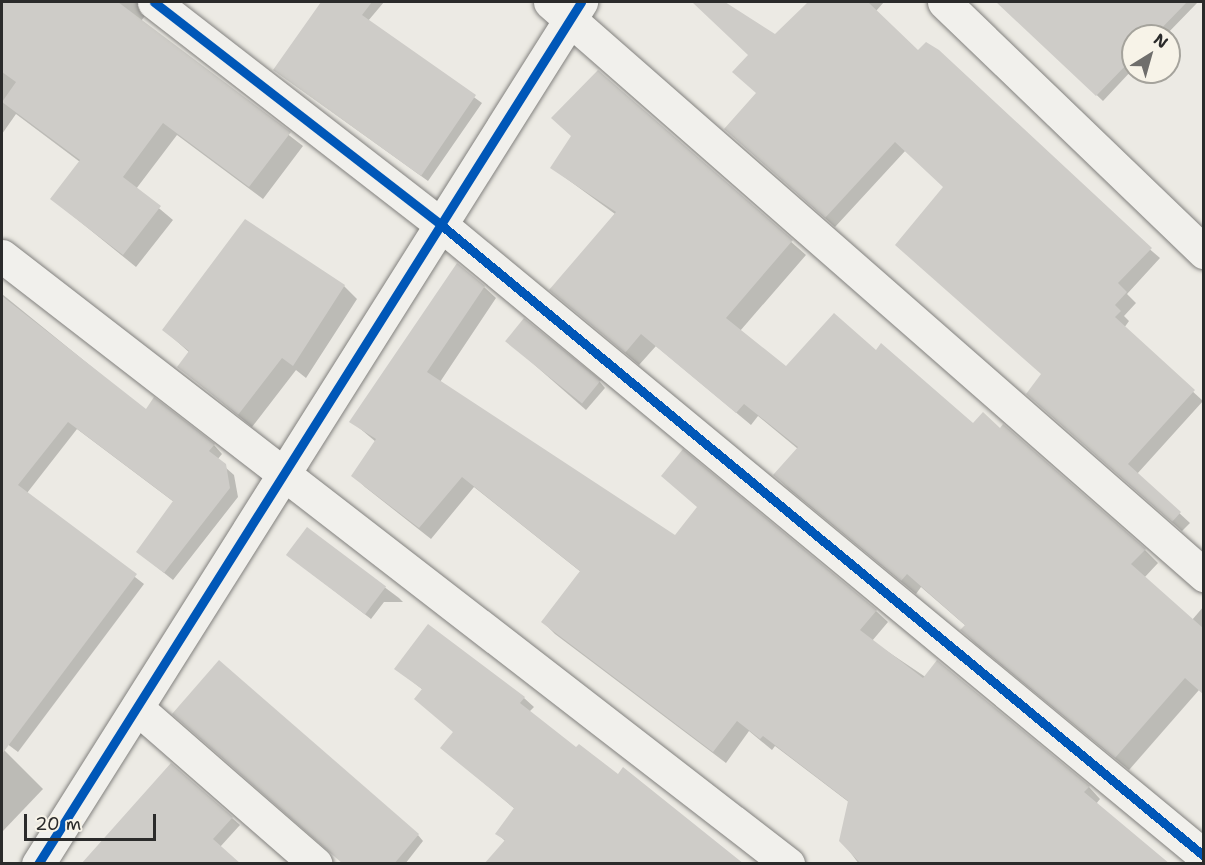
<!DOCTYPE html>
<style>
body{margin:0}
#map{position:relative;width:1205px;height:865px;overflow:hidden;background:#eceae4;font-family:"Shantell Sans",sans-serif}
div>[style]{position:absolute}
.shadow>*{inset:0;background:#0003}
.building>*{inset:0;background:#ceccc8;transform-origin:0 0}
.roads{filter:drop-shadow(0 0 2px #82817e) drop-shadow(0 0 2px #82817e)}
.minor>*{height:33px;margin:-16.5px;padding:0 16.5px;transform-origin:16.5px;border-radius:16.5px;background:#f1f0ec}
.cycleway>*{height:9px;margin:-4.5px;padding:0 4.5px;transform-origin:4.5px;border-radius:4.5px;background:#0057b8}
span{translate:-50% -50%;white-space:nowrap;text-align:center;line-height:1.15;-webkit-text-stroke:5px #f7f3e8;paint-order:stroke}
.frame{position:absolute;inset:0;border:3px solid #2b2b2b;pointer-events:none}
.north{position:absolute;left:1121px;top:24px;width:60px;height:60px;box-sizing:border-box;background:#f7f3e8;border:2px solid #a5a39c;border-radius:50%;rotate:37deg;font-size:16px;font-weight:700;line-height:24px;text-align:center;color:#2b2b2b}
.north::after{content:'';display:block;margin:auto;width:21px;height:27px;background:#6f6e6c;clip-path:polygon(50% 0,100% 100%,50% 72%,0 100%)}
.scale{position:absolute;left:24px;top:814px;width:132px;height:27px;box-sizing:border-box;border:3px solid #2b2b2b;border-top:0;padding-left:8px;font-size:18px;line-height:21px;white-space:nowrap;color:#2b2b2b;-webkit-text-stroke:4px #f7f3e8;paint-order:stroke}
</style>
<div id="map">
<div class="shadow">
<i style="clip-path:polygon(2px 2px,156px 2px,141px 21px,303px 146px,263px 199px,177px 135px,136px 189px,173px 220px,136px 267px,52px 199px,80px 162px,16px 114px,2px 134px)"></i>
<i style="clip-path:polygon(322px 2px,384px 2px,368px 21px,482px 103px,428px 181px,274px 70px)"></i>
<i style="clip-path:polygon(694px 2px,723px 2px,775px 36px,810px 2px,884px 2px,876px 11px,919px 52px,1160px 258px,1127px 294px,1136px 303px,1124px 316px,1129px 321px,1124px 328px,1203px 401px,1137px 474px,1190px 523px,1182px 531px,1037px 403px,1042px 375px,945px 187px,906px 150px,835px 227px,736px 139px,757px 94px,750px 55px)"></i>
<i style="clip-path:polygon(998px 2px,1198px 2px,1165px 36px,1133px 36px,1133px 69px,1103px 101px)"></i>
<i style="clip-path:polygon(598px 72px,806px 255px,740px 331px,786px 368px,876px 352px,1145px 550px,1158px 563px,1144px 578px,1192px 620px,1204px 606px,1204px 694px,1199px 690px,1129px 770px,976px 644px,962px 630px,966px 626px,921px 587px,916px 594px,789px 489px,775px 475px,798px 449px,758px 416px,751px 425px,656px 346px,639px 365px,551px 290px,615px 214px,552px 168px,573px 137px)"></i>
<i style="clip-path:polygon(344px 286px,357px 299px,306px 378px,296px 370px,252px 427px,179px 367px,190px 353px,164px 330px)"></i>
<i style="clip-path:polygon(484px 287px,496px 298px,440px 382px,675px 537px,876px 611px,888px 622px,872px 641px,1089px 787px,1100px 799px,1096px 804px,1167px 864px,859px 864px,841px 840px,850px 803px,775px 746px,772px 750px,749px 731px,726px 763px,555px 634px,543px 622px,581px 572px,474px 487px,431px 539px,365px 487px,353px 475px,376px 442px,351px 421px)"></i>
<i style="clip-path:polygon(2px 294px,146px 411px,214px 445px,222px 454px,217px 460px,234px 475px,238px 497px,173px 580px,138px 552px,174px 502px,77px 429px,27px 493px,144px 584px,18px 752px,2px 740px)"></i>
<i style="clip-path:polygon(513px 346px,600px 382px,605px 388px,586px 410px)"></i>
<i style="clip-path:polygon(307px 529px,399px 598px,403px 602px,384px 602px,371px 619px,294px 560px)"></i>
<i style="clip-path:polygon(428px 626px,524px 698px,534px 707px,529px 712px,576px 750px,505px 841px,497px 833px,515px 809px,442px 748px,454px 733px,423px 690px,396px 668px)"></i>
<i style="clip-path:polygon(2px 748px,43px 789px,2px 832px)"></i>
<i style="clip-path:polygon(232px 818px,240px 825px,220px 847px,83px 864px)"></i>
<i style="clip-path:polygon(418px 835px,423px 841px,405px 864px,344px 864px)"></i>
</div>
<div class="building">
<i style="clip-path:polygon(2px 2px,118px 2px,291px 132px,249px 187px,163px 123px,123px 177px,161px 206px,123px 255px,50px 199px,80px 160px,2px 102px,16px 82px,2px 72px)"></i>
<i style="clip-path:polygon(321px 2px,372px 2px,362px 15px,476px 95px,421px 176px,273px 70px)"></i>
<i style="clip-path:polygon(692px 2px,725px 2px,775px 34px,808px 2px,868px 2px,918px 50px,926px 42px,939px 50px,1152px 248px,1118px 283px,1127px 292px,1115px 305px,1121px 311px,1115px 317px,1195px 390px,1128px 464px,1181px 512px,1172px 522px,1026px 394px,1041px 374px,895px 245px,943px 187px,895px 142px,825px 218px,724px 129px,756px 93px,732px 72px,748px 55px)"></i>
<i style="clip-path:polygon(996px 2px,1187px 2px,1154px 36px,1133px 36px,1133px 58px,1096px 96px)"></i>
<i style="clip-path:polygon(598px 70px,793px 240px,726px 318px,786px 366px,834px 313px,876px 350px,881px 343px,973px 423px,983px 412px,1000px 428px,1003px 424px,1146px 549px,1131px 564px,1203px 628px,1203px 694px,1185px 678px,1115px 758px,960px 630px,965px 625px,907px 574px,901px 581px,773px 475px,798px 447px,744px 404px,736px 413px,641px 334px,625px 353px,549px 290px,616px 212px,550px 168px,571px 136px,551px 118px)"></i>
<i style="clip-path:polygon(245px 219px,345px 285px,293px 366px,282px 358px,238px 415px,177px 367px,189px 351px,162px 330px)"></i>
<i style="clip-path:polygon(457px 263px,485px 286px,427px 372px,675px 535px,697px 507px,661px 476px,683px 449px,877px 610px,860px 630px,923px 678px,937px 660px,1090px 786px,1084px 792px,1170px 864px,861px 864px,839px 841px,848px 801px,763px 736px,760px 739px,737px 721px,713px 752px,541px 622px,580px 571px,462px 477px,419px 528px,351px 476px,376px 439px,349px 422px)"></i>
<i style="clip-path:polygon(2px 296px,146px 409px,154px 397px,215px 444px,209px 451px,226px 464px,230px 488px,164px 573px,136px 552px,173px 501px,68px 422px,18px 485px,137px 574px,2px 754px)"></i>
<i style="left:524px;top:318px;width:99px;height:30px;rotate:39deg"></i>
<i style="left:307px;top:527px;width:99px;height:35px;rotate:37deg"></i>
<i style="clip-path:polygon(428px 624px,525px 697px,520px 703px,576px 747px,579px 744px,618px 774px,623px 767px,744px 864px,484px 864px,505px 840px,495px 834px,514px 808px,440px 748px,453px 732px,414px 699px,422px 689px,394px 669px)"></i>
<i style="clip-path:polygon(219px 660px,419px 834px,394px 864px,343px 864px,172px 714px)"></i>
<i style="clip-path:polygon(171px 763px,233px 817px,213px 839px,241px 864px,81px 864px)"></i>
</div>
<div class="roads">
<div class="minor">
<i style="left:154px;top:2px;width:362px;rotate:37.8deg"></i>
<i style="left:440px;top:224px;width:992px;rotate:39.6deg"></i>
<i style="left:550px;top:2px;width:870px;rotate:41.22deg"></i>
<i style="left:944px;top:2px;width:361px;rotate:43.9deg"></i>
<i style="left:2px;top:256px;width:994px;rotate:37.72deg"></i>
<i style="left:137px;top:708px;width:237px;rotate:41.1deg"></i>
<i style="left:38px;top:864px;width:1019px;rotate:-57.79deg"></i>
</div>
</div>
<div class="cycleway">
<i style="left:154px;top:2px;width:362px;rotate:37.8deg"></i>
<i style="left:440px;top:224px;width:992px;rotate:39.6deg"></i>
<i style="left:38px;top:864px;width:1019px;rotate:-57.79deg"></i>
</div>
<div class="frame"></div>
<div class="north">N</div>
<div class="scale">20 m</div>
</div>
